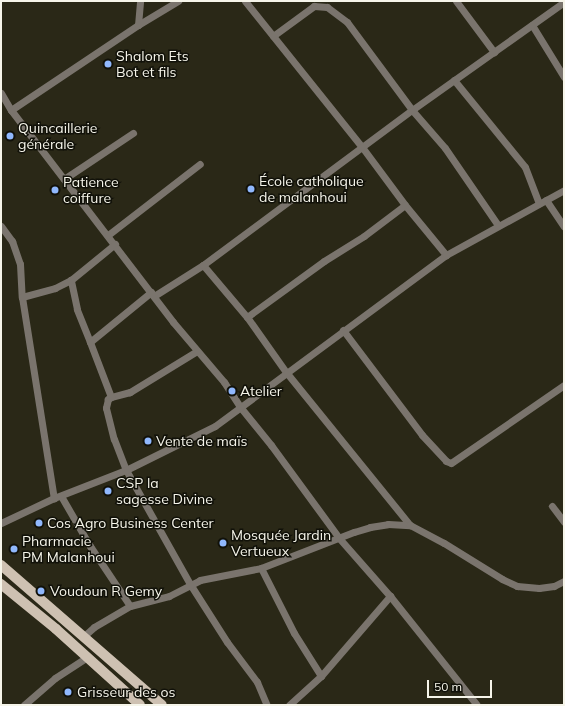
<!DOCTYPE html>
<meta charset="utf-8">
<style>
body{margin:0}
#map{position:relative;width:565px;height:706px;overflow:hidden;background:#2a2817;font-family:Mulish,sans-serif}
div>[style]{position:absolute}
.minor>*{height:7px;margin:-3.5px;padding:0 3.5px;transform-origin:3.5px;border-radius:3.5px;background:#7a746d}
.primary>*{height:10px;margin:-5px;padding:0 5px;transform-origin:5px;border-radius:5px;background:#cec1b2}
.dots>*{width:11px;height:11px;translate:-50% -50%;box-sizing:border-box;border:2px solid #111109;border-radius:50%}
span{translate:-50% -50%;white-space:nowrap;text-align:center;line-height:1.15;-webkit-text-stroke:3px #111109;paint-order:stroke}
.poi-label{font-size:14px;color:#f6f5ea}
.left{translate:0 -50%;text-align:left}
.frame{position:absolute;inset:0;border:2px solid #f6f5ea;pointer-events:none}
.scale{position:absolute;left:427px;top:680px;width:65px;height:18px;box-sizing:border-box;border:2px solid #f6f5ea;border-top:0;padding-left:5px;font-size:12px;line-height:14px;white-space:nowrap;color:#f6f5ea;-webkit-text-stroke:3px #111109;paint-order:stroke}
</style>
<div id="map">
<div class="minor">
<i style="left:245px;top:1px;width:187px;rotate:51.3deg"></i>
<i style="left:362px;top:147px;width:72px;rotate:53.4deg"></i>
<i style="left:405px;top:205px;width:65px;rotate:50.6deg"></i>
<i style="left:456px;top:1px;width:64px;rotate:53.3deg"></i>
<i style="left:138px;top:25px;width:24px;rotate:-85deg"></i>
<i style="left:532px;top:25px;width:61px;rotate:58.4deg"></i>
<i style="left:273px;top:36px;width:51px;rotate:-36.2deg"></i>
<i style="left:314px;top:6px;width:13px;rotate:4deg"></i>
<i style="left:327px;top:7px;width:25px;rotate:37deg"></i>
<i style="left:347px;top:22px;width:109px;rotate:53.5deg"></i>
<i style="left:412px;top:110px;width:50px;rotate:49deg"></i>
<i style="left:445px;top:148px;width:93px;rotate:55.5deg"></i>
<i style="left:454px;top:80px;width:112px;rotate:50.8deg"></i>
<i style="left:525px;top:167px;width:39px;rotate:69deg"></i>
<i style="left:1px;top:93px;width:20px;rotate:60deg"></i>
<i style="left:11px;top:110px;width:267px;rotate:52.6deg"></i>
<i style="left:173px;top:322px;width:79px;rotate:49.6deg"></i>
<i style="left:224px;top:382px;width:31px;rotate:57deg"></i>
<i style="left:241px;top:408px;width:48px;rotate:51deg"></i>
<i style="left:271px;top:445px;width:115px;rotate:53.8deg"></i>
<i style="left:339px;top:538px;width:77px;rotate:48.7deg"></i>
<i style="left:390px;top:596px;width:139px;rotate:51.4deg"></i>
<i style="left:11px;top:110px;width:153px;rotate:-33.8deg"></i>
<i style="left:138px;top:25px;width:47px;rotate:-31deg"></i>
<i style="left:64px;top:179px;width:83px;rotate:-33.7deg"></i>
<i style="left:546px;top:200px;width:32px;rotate:56deg"></i>
<i style="left:1px;top:226px;width:19px;rotate:54deg"></i>
<i style="left:12px;top:241px;width:24px;rotate:71deg"></i>
<i style="left:20px;top:264px;width:33px;rotate:87deg"></i>
<i style="left:22px;top:297px;width:204px;rotate:81deg"></i>
<i style="left:108px;top:235px;width:116px;rotate:-37.7deg"></i>
<i style="left:203px;top:265px;width:68px;rotate:49.8deg"></i>
<i style="left:247px;top:317px;width:67px;rotate:54.7deg"></i>
<i style="left:286px;top:372px;width:197px;rotate:51deg"></i>
<i style="left:154px;top:296px;width:58px;rotate:-32.3deg"></i>
<i style="left:203px;top:265px;width:260px;rotate:-36.6deg"></i>
<i style="left:412px;top:110px;width:186px;rotate:-35.4deg"></i>
<i style="left:22px;top:297px;width:34px;rotate:-15deg"></i>
<i style="left:55px;top:288px;width:18px;rotate:-27deg"></i>
<i style="left:247px;top:317px;width:95px;rotate:-36deg"></i>
<i style="left:324px;top:261px;width:47px;rotate:-32deg"></i>
<i style="left:364px;top:236px;width:51px;rotate:-37.1deg"></i>
<i style="left:343px;top:330px;width:131px;rotate:53deg"></i>
<i style="left:422px;top:435px;width:35px;rotate:47deg"></i>
<i style="left:446px;top:461px;width:5px;rotate:22deg"></i>
<i style="left:451px;top:463px;width:137px;rotate:-34.6deg"></i>
<i style="left:90px;top:342px;width:35px;rotate:-112deg"></i>
<i style="left:77px;top:309px;width:30px;rotate:-102deg"></i>
<i style="left:71px;top:280px;width:57px;rotate:-39.3deg"></i>
<i style="left:197px;top:351px;width:79px;rotate:148.5deg"></i>
<i style="left:130px;top:392px;width:20px;rotate:165deg"></i>
<i style="left:111px;top:397px;width:4px;rotate:146deg"></i>
<i style="left:108px;top:399px;width:9px;rotate:103deg"></i>
<i style="left:106px;top:408px;width:32px;rotate:76deg"></i>
<i style="left:114px;top:439px;width:33px;rotate:69deg"></i>
<i style="left:126px;top:470px;width:131px;rotate:60.7deg"></i>
<i style="left:190px;top:584px;width:69px;rotate:57.5deg"></i>
<i style="left:227px;top:642px;width:50px;rotate:53.1deg"></i>
<i style="left:257px;top:682px;width:25px;rotate:67deg"></i>
<i style="left:111px;top:397px;width:59px;rotate:-110.9deg"></i>
<i style="left:90px;top:342px;width:79px;rotate:-39.3deg"></i>
<i style="left:61px;top:496px;width:58px;rotate:59.9deg"></i>
<i style="left:90px;top:546px;width:72px;rotate:56.3deg"></i>
<i style="left:552px;top:506px;width:20px;rotate:53deg"></i>
<i style="left:1px;top:523px;width:59px;rotate:-25.3deg"></i>
<i style="left:54px;top:498px;width:77px;rotate:-21.3deg"></i>
<i style="left:126px;top:470px;width:99px;rotate:-26.3deg"></i>
<i style="left:215px;top:426px;width:287px;rotate:-36.5deg"></i>
<i style="left:446px;top:255px;width:135px;rotate:-28.8deg"></i>
<i style="left:261px;top:568px;width:73px;rotate:63.1deg"></i>
<i style="left:294px;top:633px;width:51px;rotate:57.9deg"></i>
<i style="left:84px;top:636px;width:13px;rotate:-42deg"></i>
<i style="left:94px;top:627px;width:42px;rotate:-30.3deg"></i>
<i style="left:130px;top:606px;width:40px;rotate:-14.4deg"></i>
<i style="left:169px;top:596px;width:35px;rotate:-27deg"></i>
<i style="left:200px;top:580px;width:62px;rotate:-11.1deg"></i>
<i style="left:261px;top:568px;width:100px;rotate:-21.2deg"></i>
<i style="left:354px;top:532px;width:17px;rotate:-17deg"></i>
<i style="left:370px;top:527px;width:18px;rotate:-9deg"></i>
<i style="left:388px;top:524px;width:22px;rotate:3deg"></i>
<i style="left:410px;top:525px;width:38px;rotate:28deg"></i>
<i style="left:444px;top:543px;width:68px;rotate:31.8deg"></i>
<i style="left:502px;top:579px;width:17px;rotate:25deg"></i>
<i style="left:517px;top:586px;width:22px;rotate:5deg"></i>
<i style="left:539px;top:588px;width:15px;rotate:-8deg"></i>
<i style="left:554px;top:586px;width:11px;rotate:-27deg"></i>
<i style="left:24px;top:705px;width:41px;rotate:-41.1deg"></i>
<i style="left:55px;top:678px;width:38px;rotate:-33deg"></i>
<i style="left:289px;top:705px;width:43px;rotate:-42.2deg"></i>
<i style="left:321px;top:676px;width:106px;rotate:-49.2deg"></i>
</div>
<div class="primary">
<i style="left:1px;top:565px;width:213px;rotate:41deg"></i>
<i style="left:1px;top:584px;width:71px;rotate:39.3deg"></i>
<i style="left:56px;top:629px;width:113px;rotate:42.1deg"></i>
</div>
<div class="dots">
<i style="left:108px;top:64px;background:#90b8fd"></i>
<i style="left:10px;top:136px;background:#90b8fd"></i>
<i style="left:251px;top:189px;background:#90b8fd"></i>
<i style="left:55px;top:190px;background:#90b8fd"></i>
<i style="left:232px;top:391px;background:#90b8fd"></i>
<i style="left:148px;top:441px;background:#90b8fd"></i>
<i style="left:108px;top:491px;background:#90b8fd"></i>
<i style="left:39px;top:523px;background:#90b8fd"></i>
<i style="left:223px;top:543px;background:#90b8fd"></i>
<i style="left:14px;top:549px;background:#90b8fd"></i>
<i style="left:41px;top:591px;background:#90b8fd"></i>
<i style="left:68px;top:692px;background:#90b8fd"></i>
</div>
<div class="poi-label">
<span class="left" style="left:116px;top:64px">Shalom Ets<br>Bot et fils</span>
<span class="left" style="left:18px;top:136px">Quincaillerie<br>générale</span>
<span class="left" style="left:259px;top:189px">École catholique<br>de malanhoui</span>
<span class="left" style="left:63px;top:190px">Patience<br>coiffure</span>
<span class="left" style="left:240px;top:391px">Atelier</span>
<span class="left" style="left:156px;top:441px">Vente de maïs</span>
<span class="left" style="left:116px;top:491px">CSP la<br>sagesse Divine</span>
<span class="left" style="left:47px;top:523px">Cos Agro Business Center</span>
<span class="left" style="left:231px;top:543px">Mosquée Jardin<br>Vertueux</span>
<span class="left" style="left:22px;top:549px">Pharmacie<br>PM Malanhoui</span>
<span class="left" style="left:50px;top:591px">Voudoun R Gemy</span>
<span class="left" style="left:77px;top:692px">Grisseur des os</span>
</div>
<div class="frame"></div>
<div class="scale">50 m</div>
</div>
